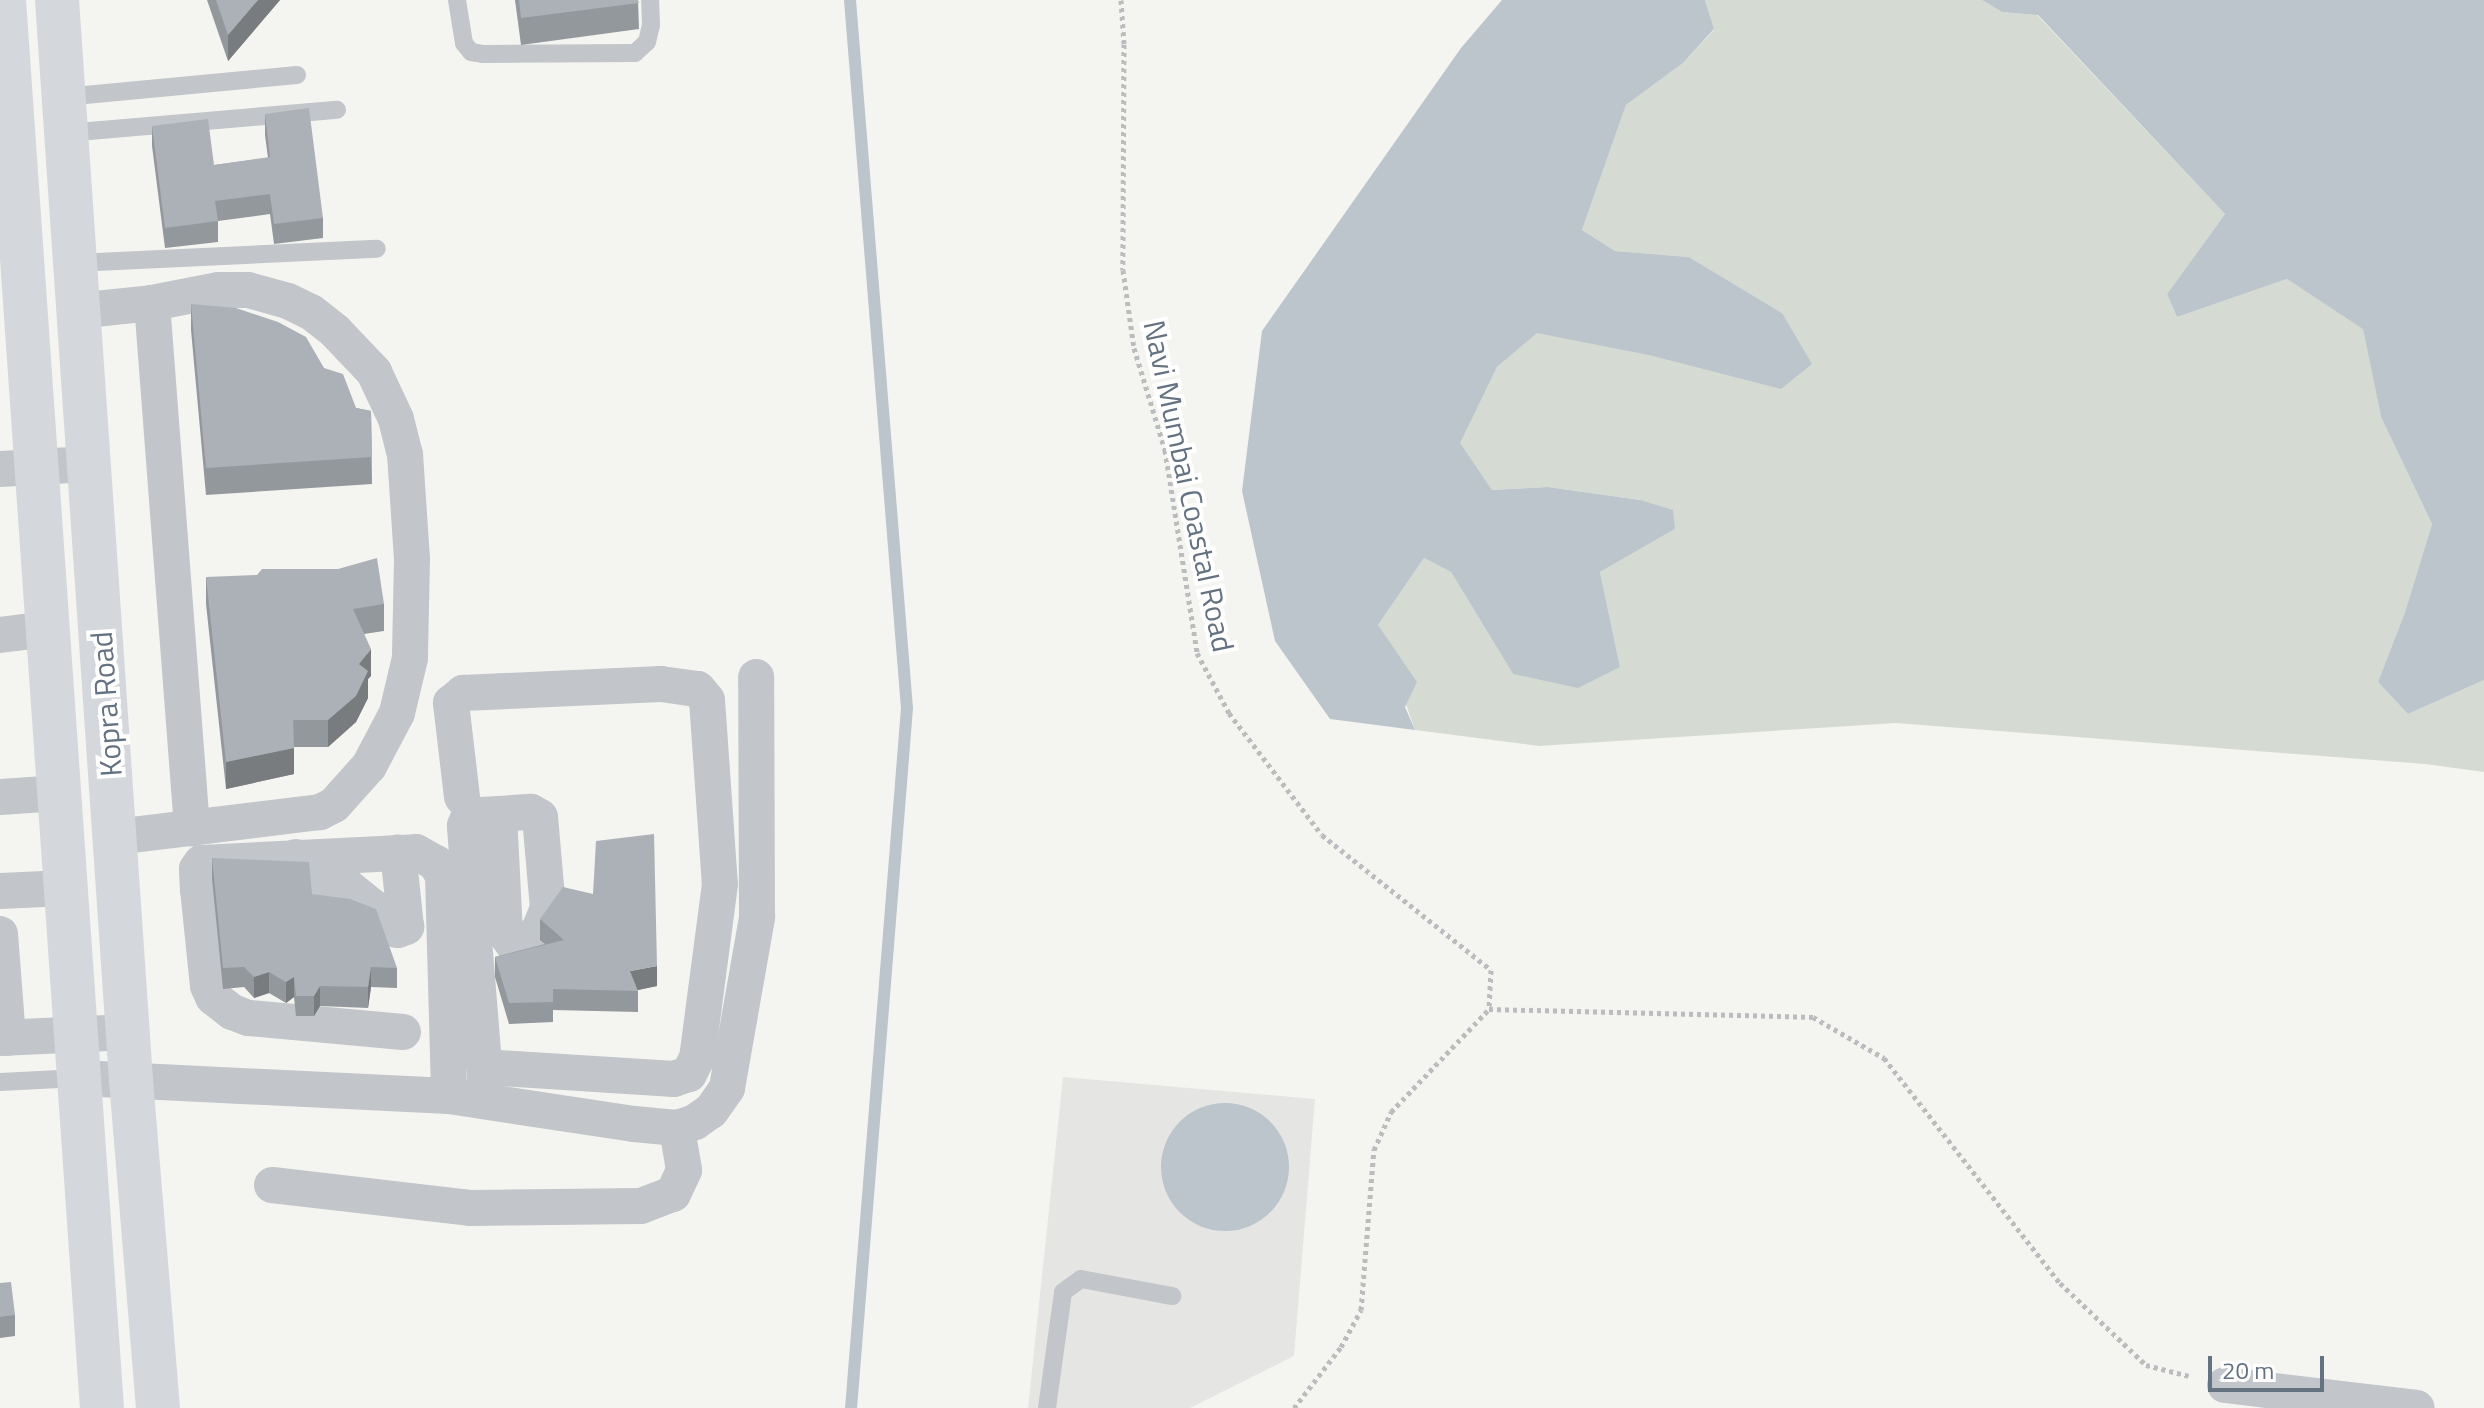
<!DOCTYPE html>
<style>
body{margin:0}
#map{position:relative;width:2484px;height:1408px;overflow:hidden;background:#f4f5f1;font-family:"Titillium Web",sans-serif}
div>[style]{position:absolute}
.built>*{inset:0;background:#e5e6e4}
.green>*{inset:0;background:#d5dbd2}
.water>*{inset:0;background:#bbc5cb}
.round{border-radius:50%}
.stream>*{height:12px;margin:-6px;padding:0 6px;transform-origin:6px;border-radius:6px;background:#bbc5cb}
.path>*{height:5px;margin-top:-2.5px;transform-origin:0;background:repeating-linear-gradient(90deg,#babcbe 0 4px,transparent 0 8px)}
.lane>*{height:18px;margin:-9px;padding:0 9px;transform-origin:9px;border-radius:9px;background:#c2c5c9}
.street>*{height:36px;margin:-18px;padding:0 18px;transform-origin:18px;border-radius:18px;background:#c2c5c9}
.secondary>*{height:44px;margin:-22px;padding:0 22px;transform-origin:22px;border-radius:22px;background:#d4d8dc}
.wall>*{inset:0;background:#93989d}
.shaded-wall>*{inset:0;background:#787c7f}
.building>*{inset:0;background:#abb1b6}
span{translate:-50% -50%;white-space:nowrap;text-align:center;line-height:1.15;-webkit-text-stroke:8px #fff;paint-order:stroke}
.street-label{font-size:30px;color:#647281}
.scale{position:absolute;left:2208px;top:1356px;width:116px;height:36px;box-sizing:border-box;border:4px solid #647281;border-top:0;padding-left:10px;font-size:24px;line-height:28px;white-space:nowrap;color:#647281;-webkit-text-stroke:6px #fff;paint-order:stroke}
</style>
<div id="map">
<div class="built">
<i style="clip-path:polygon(1063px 1077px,1315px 1099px,1294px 1356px,1190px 1408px,1028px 1408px)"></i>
</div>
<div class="green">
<i style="clip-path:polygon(1705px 0,1982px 0,2002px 12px,2037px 15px,2225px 214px,2167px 294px,2177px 317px,2287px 279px,2363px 328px,2381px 417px,2432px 524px,2405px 612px,2378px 682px,2408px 714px,2484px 680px,2484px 772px,2425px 764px,1896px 723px,1539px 746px,1415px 730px,1378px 625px,1424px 558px,1451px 572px,1513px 674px,1620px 667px,1600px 572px,1675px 529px,1640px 500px,1548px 487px,1492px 490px,1459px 443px,1497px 367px,1537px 332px,1653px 356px,1782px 313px,1689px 257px,1615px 251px,1582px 230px,1626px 105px,1683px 63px,1714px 30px)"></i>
</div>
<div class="water">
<i style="clip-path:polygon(1502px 0,1705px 0,1714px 29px,1683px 63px,1626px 105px,1582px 230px,1615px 251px,1689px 257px,1782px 313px,1812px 364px,1781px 389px,1653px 356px,1537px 333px,1497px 367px,1460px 443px,1492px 490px,1548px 487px,1640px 500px,1673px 510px,1675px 529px,1600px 572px,1620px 667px,1578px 688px,1513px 674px,1451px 572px,1424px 558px,1378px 625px,1417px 682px,1405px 707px,1415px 730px,1330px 719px,1275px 641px,1242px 491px,1262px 331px,1461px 48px)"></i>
<i style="clip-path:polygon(1982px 0,2484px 0,2484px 680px,2408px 714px,2378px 682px,2405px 612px,2432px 524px,2381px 417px,2363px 329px,2287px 279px,2177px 317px,2167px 294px,2225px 214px,2038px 15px,2002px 12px)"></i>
<i class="round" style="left:1161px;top:1103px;width:128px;height:128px"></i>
</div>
<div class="stream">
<i style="left:850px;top:0;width:710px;rotate:85.4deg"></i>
<i style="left:907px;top:708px;width:702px;rotate:94.57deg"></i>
</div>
<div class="path">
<i style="left:1121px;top:0;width:44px;rotate:86.1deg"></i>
<i style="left:1124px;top:44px;width:226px;rotate:90.3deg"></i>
<i style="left:1123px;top:270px;width:79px;rotate:82deg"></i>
<i style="left:1134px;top:348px;width:107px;rotate:73.1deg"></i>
<i style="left:1165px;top:450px;width:206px;rotate:81deg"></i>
<i style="left:1197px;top:653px;width:68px;rotate:61.9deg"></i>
<i style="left:1229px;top:713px;width:153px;rotate:52.7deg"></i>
<i style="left:1322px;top:835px;width:216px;rotate:38.6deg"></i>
<i style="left:1491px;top:970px;width:39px;rotate:93deg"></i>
<i style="left:1294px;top:1408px;width:77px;rotate:-52.4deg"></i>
<i style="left:1341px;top:1347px;width:42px;rotate:-61.6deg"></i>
<i style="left:1361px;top:1310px;width:161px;rotate:-85.4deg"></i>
<i style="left:1374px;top:1150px;width:42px;rotate:-65.9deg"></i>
<i style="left:1391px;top:1112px;width:142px;rotate:-46.4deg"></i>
<i style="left:1489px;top:1009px;width:324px;rotate:1.4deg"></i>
<i style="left:1813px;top:1017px;width:82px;rotate:30deg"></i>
<i style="left:1884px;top:1058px;width:286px;rotate:52deg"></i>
<i style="left:2060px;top:1283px;width:119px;rotate:43.6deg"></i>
<i style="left:2146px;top:1365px;width:44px;rotate:14.3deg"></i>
</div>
<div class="lane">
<i style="left:457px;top:0;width:44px;rotate:80.8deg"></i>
<i style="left:464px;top:43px;width:11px;rotate:52deg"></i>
<i style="left:471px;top:52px;width:12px;rotate:9deg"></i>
<i style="left:483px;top:54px;width:152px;rotate:-0.4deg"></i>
<i style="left:635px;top:53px;width:16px;rotate:-43deg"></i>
<i style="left:647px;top:42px;width:17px;rotate:-77deg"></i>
<i style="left:651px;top:25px;width:25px;rotate:-92deg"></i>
<i style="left:64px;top:97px;width:234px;rotate:-5.4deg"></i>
<i style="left:66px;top:133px;width:272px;rotate:-4.9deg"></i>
<i style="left:75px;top:263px;width:302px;rotate:-2.7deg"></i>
<i style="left:0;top:1082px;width:79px;rotate:-2.9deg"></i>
<i style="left:1047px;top:1408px;width:117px;rotate:-82.1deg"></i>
<i style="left:1063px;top:1292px;width:22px;rotate:-36deg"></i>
<i style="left:1081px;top:1279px;width:93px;rotate:10.6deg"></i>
</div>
<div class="street">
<i style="left:152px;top:303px;width:527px;rotate:85.64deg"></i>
<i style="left:76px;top:311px;width:76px;rotate:-6deg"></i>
<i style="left:152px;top:303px;width:68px;rotate:-11deg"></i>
<i style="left:219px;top:290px;width:29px"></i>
<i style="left:248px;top:290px;width:41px;rotate:15.4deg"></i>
<i style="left:288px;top:301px;width:25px;rotate:26deg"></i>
<i style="left:311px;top:312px;width:31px;rotate:38deg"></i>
<i style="left:335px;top:331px;width:57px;rotate:46.4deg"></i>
<i style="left:374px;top:372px;width:52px;rotate:64.9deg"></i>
<i style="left:396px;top:419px;width:36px;rotate:76deg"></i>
<i style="left:405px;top:454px;width:105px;rotate:86.2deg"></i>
<i style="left:412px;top:559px;width:99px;rotate:91.2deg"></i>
<i style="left:410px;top:658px;width:57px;rotate:103.3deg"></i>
<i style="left:397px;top:713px;width:60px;rotate:117.8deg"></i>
<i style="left:369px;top:766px;width:52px;rotate:131.9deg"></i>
<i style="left:334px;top:805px;width:16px;rotate:153deg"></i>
<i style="left:320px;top:812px;width:207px;rotate:173deg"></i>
<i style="left:0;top:469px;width:89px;rotate:-3.2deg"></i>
<i style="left:0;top:635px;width:48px;rotate:-7.1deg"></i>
<i style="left:0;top:797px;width:59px;rotate:-3.9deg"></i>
<i style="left:462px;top:797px;width:95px;rotate:-96.7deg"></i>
<i style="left:451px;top:703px;width:16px;rotate:-40deg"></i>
<i style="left:463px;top:693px;width:198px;rotate:-2.6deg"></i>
<i style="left:661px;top:684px;width:37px;rotate:8deg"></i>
<i style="left:698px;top:689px;width:14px;rotate:51deg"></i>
<i style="left:707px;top:700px;width:184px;rotate:86deg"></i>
<i style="left:720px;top:884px;width:176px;rotate:97.5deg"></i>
<i style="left:697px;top:1058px;width:18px;rotate:117deg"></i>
<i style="left:689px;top:1074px;width:16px;rotate:162deg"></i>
<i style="left:674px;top:1079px;width:190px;rotate:-176.4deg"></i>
<i style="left:296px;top:857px;width:21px;rotate:53deg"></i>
<i style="left:309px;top:874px;width:41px;rotate:18.4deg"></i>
<i style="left:348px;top:887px;width:32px;rotate:39deg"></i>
<i style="left:373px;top:907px;width:25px;rotate:56deg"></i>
<i style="left:387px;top:928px;width:11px;rotate:10deg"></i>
<i style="left:398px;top:930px;width:9px;rotate:-21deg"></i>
<i style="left:406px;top:927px;width:75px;rotate:-96.1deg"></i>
<i style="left:0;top:891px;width:66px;rotate:-2.6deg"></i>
<i style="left:0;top:934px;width:104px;rotate:85.6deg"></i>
<i style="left:403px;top:1032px;width:156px;rotate:-174.8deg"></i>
<i style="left:248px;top:1018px;width:17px;rotate:-159deg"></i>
<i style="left:232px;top:1012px;width:24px;rotate:-142deg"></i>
<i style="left:213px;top:997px;width:12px;rotate:-114deg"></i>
<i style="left:208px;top:986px;width:97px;rotate:-95.9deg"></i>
<i style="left:198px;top:890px;width:21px;rotate:-93deg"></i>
<i style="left:197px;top:869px;width:7px;rotate:-56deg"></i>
<i style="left:201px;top:863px;width:215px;rotate:-2.9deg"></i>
<i style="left:416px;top:852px;width:23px;rotate:29deg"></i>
<i style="left:436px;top:863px;width:15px;rotate:62deg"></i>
<i style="left:443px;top:876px;width:220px;rotate:88.4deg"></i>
<i style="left:0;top:1038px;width:129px;rotate:-2.7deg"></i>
<i style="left:79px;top:1078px;width:370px;rotate:2.8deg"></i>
<i style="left:449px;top:1096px;width:187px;rotate:8.6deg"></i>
<i style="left:634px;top:1124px;width:43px;rotate:5.3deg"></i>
<i style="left:677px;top:1128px;width:19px;rotate:-18deg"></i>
<i style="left:695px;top:1122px;width:19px;rotate:-35deg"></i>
<i style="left:711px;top:1111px;width:28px;rotate:-55deg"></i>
<i style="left:727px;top:1088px;width:174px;rotate:-80deg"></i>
<i style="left:757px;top:917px;width:240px;rotate:-90.2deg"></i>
<i style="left:486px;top:1089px;width:264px;rotate:-94.6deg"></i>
<i style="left:465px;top:826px;width:9px;rotate:-69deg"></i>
<i style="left:468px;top:818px;width:12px;rotate:-14deg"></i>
<i style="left:480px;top:815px;width:19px;rotate:-3deg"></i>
<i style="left:499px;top:814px;width:32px;rotate:-4deg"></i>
<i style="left:531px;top:812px;width:10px;rotate:29deg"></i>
<i style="left:540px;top:817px;width:91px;rotate:85deg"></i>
<i style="left:548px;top:908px;width:24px;rotate:112deg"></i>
<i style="left:539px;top:930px;width:20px;rotate:135deg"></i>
<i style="left:525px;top:944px;width:12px;rotate:180deg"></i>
<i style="left:513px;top:944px;width:14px;rotate:-126deg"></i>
<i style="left:505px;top:933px;width:119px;rotate:-92.9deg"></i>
<i style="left:272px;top:1185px;width:199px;rotate:6.6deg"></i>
<i style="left:470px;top:1208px;width:171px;rotate:-0.7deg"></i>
<i style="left:641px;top:1206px;width:34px;rotate:-21deg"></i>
<i style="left:673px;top:1194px;width:26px;rotate:-65deg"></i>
<i style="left:684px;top:1170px;width:43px;rotate:-99.5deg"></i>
<i style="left:2225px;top:1385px;width:193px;rotate:6.8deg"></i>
</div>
<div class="secondary">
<i style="left:4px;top:0;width:1411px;rotate:86.02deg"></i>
<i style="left:57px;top:0;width:1083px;rotate:86.08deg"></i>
<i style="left:131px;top:1080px;width:329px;rotate:85.3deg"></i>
</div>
<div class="wall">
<i style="clip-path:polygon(207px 0,280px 0,228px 61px)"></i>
<i style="clip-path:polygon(515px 0,638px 0,639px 29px,521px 45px)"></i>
<i style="clip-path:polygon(265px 114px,323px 218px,323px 238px,274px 244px,270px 214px,218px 221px,218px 242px,165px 248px,152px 146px,152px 126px,214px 165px,268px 158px,265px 135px)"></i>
<i style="clip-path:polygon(191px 304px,324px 368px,356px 408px,371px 411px,372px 484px,206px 495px,191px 330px)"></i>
<i style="clip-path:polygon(206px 577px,384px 604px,384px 631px,364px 634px,371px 676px,368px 679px,368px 698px,356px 722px,328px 747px,294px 747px,294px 774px,226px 789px,206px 604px)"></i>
<i style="clip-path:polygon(212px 858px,312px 894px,397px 968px,397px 988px,371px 987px,368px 1008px,320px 1006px,314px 1016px,296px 1016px,294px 997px,286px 1003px,269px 993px,254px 998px,244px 987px,223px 989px,212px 879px)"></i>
<i style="clip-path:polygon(540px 919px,657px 986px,638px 990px,638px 1012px,553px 1010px,553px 1022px,509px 1024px,495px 977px,495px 957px,545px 944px,540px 940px)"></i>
<i style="clip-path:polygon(0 1283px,15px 1315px,15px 1336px,0 1338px)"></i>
</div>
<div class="shaded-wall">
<i style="clip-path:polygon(258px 0,280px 0,228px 61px,228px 35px)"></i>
<i style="clip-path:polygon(371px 649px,371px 676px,368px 679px,368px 698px,356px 722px,328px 747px,328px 720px,359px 664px)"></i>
<i style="clip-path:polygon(294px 748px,294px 774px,226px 789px,226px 762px)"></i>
<i style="clip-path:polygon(657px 966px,657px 986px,633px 991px,630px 971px)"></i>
<i style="clip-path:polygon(371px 967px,371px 987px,368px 1008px,368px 987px)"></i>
<i style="clip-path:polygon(269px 972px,269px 993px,254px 998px,254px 977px)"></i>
<i style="clip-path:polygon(294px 977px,294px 997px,286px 1003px,286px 982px)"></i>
<i style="clip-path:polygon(320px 986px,320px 1006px,314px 1016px,314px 996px)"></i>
</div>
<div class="building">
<i style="clip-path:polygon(216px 0,258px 0,228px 35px)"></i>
<i style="clip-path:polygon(519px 0,638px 0,639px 3px,521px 18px)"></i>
<i style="clip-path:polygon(309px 108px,323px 218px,274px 224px,270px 194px,215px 201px,218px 221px,165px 228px,152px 126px,208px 119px,214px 165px,270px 157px,265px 114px)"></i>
<i style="clip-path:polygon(191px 304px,236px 308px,278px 322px,306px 337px,324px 368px,343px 374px,356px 408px,371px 411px,372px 457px,206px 468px)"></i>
<i style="clip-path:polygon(377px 558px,384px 604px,353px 609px,371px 649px,359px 664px,368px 671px,356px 696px,328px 720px,293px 720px,294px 748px,226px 762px,206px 577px,257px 575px,262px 569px,338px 569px)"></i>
<i style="clip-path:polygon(654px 834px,657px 966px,630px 971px,638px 991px,553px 989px,553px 1002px,509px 1003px,495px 957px,564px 940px,540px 919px,563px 887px,593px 894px,596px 841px)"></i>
<i style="clip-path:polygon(212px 858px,309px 862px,312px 894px,350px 899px,376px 909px,397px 968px,371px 967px,368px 987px,320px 986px,314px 996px,296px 996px,294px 977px,286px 982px,269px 972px,254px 977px,244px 967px,223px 968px)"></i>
<i style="clip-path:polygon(11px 1282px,15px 1315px,0 1317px,0 1283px)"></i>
</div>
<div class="street-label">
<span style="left:1189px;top:486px;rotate:78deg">Navi Mumbai Coastal Road</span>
<span style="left:106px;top:704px;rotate:-94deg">Kopra Road</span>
</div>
<div class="scale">20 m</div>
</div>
